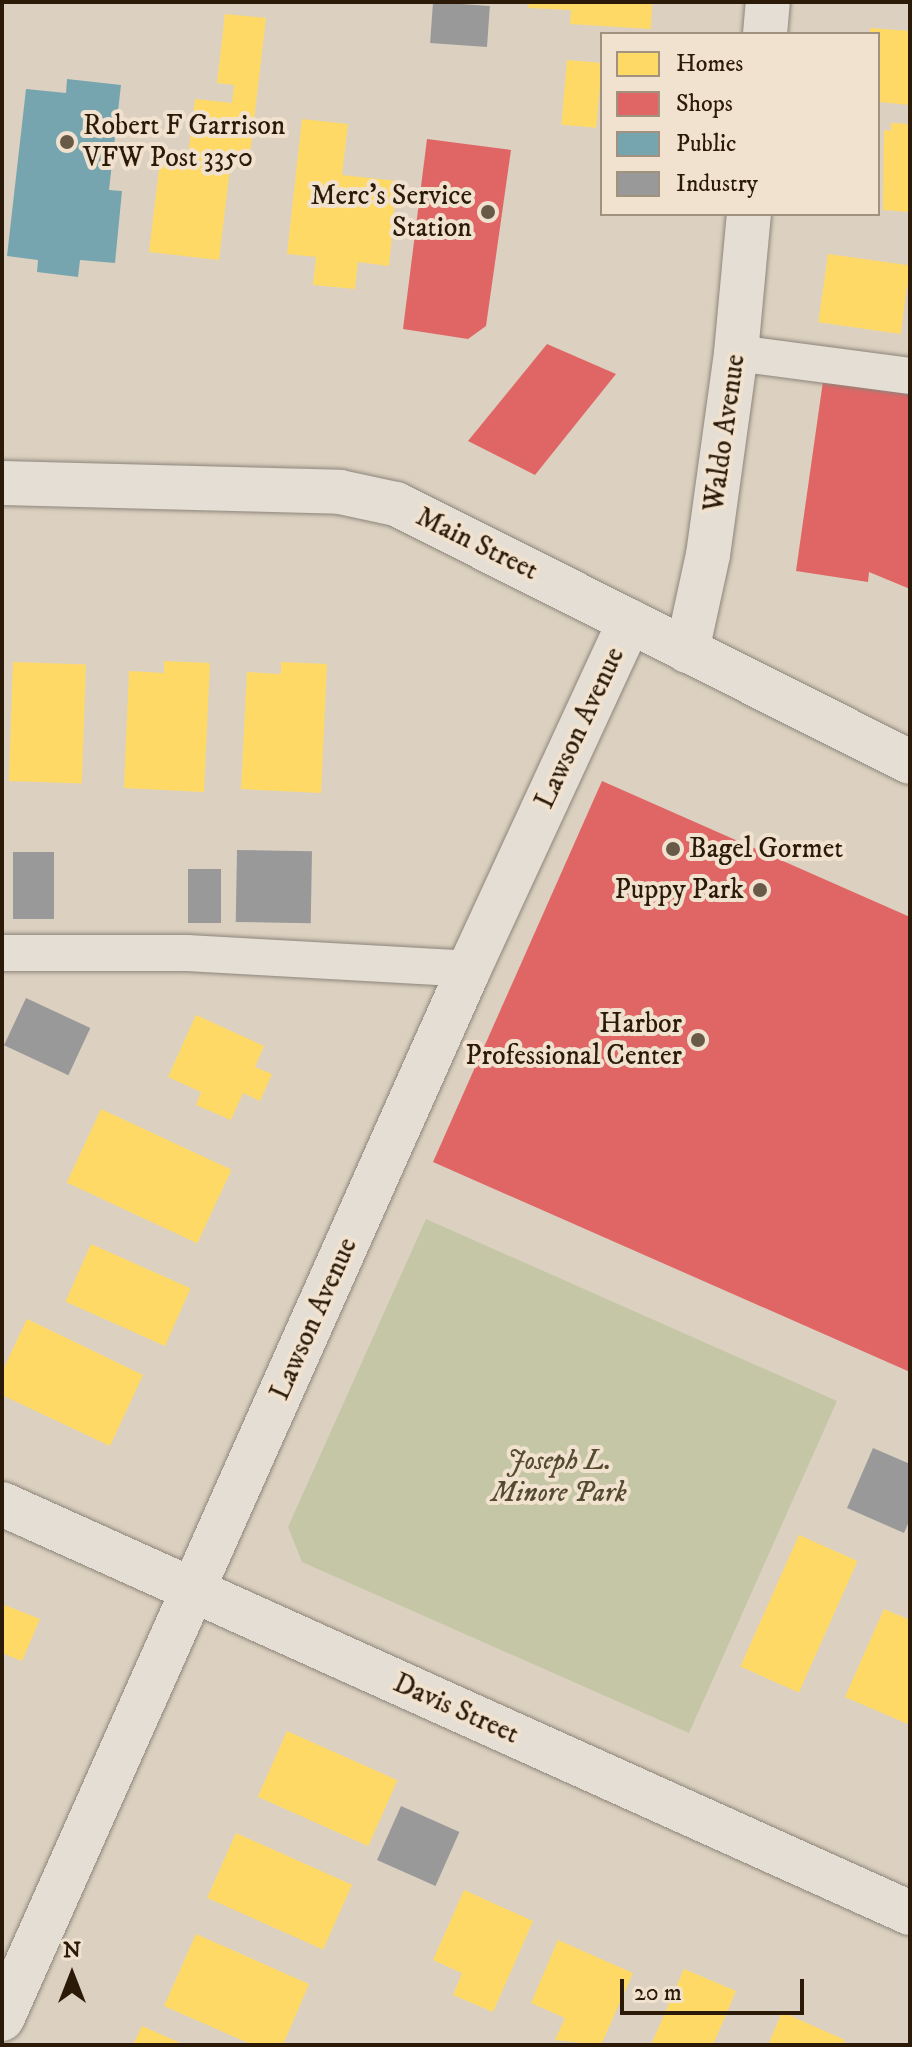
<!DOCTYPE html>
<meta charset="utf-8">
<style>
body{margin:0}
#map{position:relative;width:912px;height:2047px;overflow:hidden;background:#dcd1c0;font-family:"IM FELL DW Pica",serif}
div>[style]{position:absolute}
.green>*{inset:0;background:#c5c6a6}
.homes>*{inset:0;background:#ffd966;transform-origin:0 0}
.shops>*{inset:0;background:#e06666}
.public>*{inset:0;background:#76a5af}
.industry>*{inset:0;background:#999;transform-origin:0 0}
.roads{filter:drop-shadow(0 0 2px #8d857a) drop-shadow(0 0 2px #8d857a)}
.lane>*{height:36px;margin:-18px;padding:0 18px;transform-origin:18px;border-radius:18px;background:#e4ded5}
.street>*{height:44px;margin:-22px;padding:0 22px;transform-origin:22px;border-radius:22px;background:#e4ded5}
.secondary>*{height:44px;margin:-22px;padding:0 22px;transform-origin:22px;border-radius:22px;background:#e4ded5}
.dots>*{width:22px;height:22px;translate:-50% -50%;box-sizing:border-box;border:4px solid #f0e2ce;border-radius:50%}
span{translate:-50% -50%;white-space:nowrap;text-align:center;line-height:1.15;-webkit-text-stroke:8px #f0e2ce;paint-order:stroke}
.poi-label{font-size:28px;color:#2b1a08}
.left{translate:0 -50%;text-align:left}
.right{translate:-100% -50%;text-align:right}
.street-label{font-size:28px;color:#2b1a08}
.park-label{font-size:28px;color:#544b31;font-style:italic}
.frame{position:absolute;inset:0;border:4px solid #2b1a08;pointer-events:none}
.legend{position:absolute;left:600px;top:32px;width:280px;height:184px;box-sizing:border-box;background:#f0e2ce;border:2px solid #a1927f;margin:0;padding:10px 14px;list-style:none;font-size:24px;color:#2b1a08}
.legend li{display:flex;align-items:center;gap:16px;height:40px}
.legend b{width:40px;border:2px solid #a1927f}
.north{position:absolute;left:32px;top:1935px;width:80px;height:80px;-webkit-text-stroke:6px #f0e2ce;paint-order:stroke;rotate:0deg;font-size:22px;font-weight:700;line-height:32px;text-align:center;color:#2b1a08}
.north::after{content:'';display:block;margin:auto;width:28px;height:36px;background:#2b1a08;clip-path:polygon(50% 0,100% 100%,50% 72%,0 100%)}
.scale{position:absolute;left:620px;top:1979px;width:184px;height:36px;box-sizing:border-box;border:4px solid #2b1a08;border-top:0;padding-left:10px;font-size:24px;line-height:28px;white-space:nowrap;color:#2b1a08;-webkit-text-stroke:6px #f0e2ce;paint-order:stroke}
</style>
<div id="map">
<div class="green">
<i style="clip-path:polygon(426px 1219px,837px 1401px,689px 1733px,302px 1562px,288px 1527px)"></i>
</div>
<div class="homes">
<i style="clip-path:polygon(529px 2px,652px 2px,651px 29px,570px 24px,571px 10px,528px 8px)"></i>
<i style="clip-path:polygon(225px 14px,266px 18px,249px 163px,231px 160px,219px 260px,149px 252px,161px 153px,188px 156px,195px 99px,232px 103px,234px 85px,217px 83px)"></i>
<i style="clip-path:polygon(870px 28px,910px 31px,910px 105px,879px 102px,878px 34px,870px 34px)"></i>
<i style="left:567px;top:60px;width:35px;height:65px;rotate:5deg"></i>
<i style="clip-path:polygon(302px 119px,348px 124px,342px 175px,397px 181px,389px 266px,358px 262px,355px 289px,313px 285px,316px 257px,287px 254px)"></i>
<i style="clip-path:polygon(891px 123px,910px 124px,910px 212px,883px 210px,884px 130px,891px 131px)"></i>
<i style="left:828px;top:254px;width:83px;height:69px;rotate:8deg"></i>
<i style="clip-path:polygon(164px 661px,210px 663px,204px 792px,124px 788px,129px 671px,164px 673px)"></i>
<i style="left:13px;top:662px;width:73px;height:119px;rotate:2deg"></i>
<i style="clip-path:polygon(281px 662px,327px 664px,321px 793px,241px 789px,247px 672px,281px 674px)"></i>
<i style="clip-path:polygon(196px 1015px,264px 1046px,255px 1067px,272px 1074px,260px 1101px,243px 1093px,231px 1120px,196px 1105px,201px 1092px,168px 1077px)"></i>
<i style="left:101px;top:1109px;width:144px;height:81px;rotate:25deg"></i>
<i style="left:91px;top:1244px;width:109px;height:63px;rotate:24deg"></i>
<i style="clip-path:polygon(27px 1319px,143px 1375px,110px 1446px,2px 1395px,2px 1372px)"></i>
<i style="left:799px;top:1535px;width:64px;height:144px;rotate:24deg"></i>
<i style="clip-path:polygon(2px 1604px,40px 1619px,22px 1661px,2px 1653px)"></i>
<i style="clip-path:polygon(884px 1609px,910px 1620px,910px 1725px,845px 1697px)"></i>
<i style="left:287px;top:1731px;width:121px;height:72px;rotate:24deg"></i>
<i style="left:236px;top:1833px;width:127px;height:71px;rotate:24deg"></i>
<i style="clip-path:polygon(464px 1890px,533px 1921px,493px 2012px,453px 1995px,462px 1973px,433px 1960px)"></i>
<i style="clip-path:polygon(196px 1934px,309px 1984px,283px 2045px,253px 2045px,164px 2006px)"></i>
<i style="clip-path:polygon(558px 1940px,633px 1973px,601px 2045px,555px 2040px,565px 2018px,531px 2003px)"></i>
<i style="clip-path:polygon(684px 1969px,736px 1991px,713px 2045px,651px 2045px)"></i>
<i style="clip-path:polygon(782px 2012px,845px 2040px,843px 2045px,768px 2045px)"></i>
<i style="clip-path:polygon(142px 2026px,185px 2045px,133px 2045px)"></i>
</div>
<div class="shops">
<i style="clip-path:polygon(427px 139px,511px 150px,486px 326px,468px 339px,403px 329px)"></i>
<i style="clip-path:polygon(547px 344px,616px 374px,535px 475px,468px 441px)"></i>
<i style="clip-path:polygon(823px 381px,910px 391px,910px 589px,869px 572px,868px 582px,796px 571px)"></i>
<i style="clip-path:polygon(602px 781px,910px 917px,910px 1372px,433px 1162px)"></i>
</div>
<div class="public">
<i style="clip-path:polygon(67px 79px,121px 85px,109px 190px,122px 191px,115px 263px,80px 260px,78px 277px,37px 272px,38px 260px,7px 256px,26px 89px,66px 93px)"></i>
</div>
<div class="industry">
<i style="left:433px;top:2px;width:57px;height:41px;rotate:4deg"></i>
<i style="left:237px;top:850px;width:75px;height:72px;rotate:1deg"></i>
<i style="left:13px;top:852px;width:41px;height:67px"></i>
<i style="left:188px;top:869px;width:33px;height:54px"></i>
<i style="left:26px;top:998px;width:71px;height:52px;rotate:25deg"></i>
<i style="clip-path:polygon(873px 1448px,910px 1464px,910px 1519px,904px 1533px,847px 1508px)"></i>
<i style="left:401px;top:1806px;width:64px;height:59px;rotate:24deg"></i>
</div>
<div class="roads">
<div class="lane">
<i style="left:736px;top:353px;width:176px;rotate:7.5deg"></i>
<i style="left:2px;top:953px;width:185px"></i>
<i style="left:187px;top:953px;width:282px;rotate:3.2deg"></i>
</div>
<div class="street">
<i style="left:765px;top:34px;width:32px;rotate:-85deg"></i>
<i style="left:687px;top:651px;width:98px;rotate:-77.7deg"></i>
<i style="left:708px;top:555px;width:204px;rotate:-82.1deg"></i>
<i style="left:736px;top:353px;width:140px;rotate:-84.7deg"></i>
<i style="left:2px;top:1504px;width:996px;rotate:24.25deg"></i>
<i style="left:2px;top:2019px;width:1149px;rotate:-66.02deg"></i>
<i style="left:469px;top:969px;width:383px;rotate:-65.2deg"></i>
</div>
<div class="secondary">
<i style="left:2px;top:483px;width:338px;rotate:1.5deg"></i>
<i style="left:340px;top:492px;width:57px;rotate:12.1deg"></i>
<i style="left:396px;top:504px;width:575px;rotate:26.65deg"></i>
</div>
</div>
<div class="dots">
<i style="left:67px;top:142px;background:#695a48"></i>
<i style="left:488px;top:212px;background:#695a48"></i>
<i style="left:673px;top:849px;background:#695a48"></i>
<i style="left:760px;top:890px;background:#695a48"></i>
<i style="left:698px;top:1040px;background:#695a48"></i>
</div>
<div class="poi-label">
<span class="left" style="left:83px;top:142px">Robert F Garrison<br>VFW Post 3350</span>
<span class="right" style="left:472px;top:212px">Merc’s Service<br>Station</span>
<span class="left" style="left:689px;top:849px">Bagel Gormet</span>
<span class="right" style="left:744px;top:890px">Puppy Park</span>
<span class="right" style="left:682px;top:1040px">Harbor<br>Professional Center</span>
</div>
<div class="street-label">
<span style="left:725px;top:433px;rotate:-82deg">Waldo Avenue</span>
<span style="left:477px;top:544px;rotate:26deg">Main Street</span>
<span style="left:580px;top:728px;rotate:-65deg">Lawson Avenue</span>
<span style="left:314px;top:1319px;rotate:-66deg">Lawson Avenue</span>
<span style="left:456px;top:1709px;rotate:24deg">Davis Street</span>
</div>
<div class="park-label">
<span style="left:559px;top:1477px">Joseph L.<br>Minore Park</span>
</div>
<div class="frame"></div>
<ul class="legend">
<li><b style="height:22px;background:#ffd966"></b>Homes</li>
<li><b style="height:22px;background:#e06666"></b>Shops</li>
<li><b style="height:22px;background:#76a5af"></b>Public</li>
<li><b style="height:22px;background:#999"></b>Industry</li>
</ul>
<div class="north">N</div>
<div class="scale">20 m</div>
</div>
